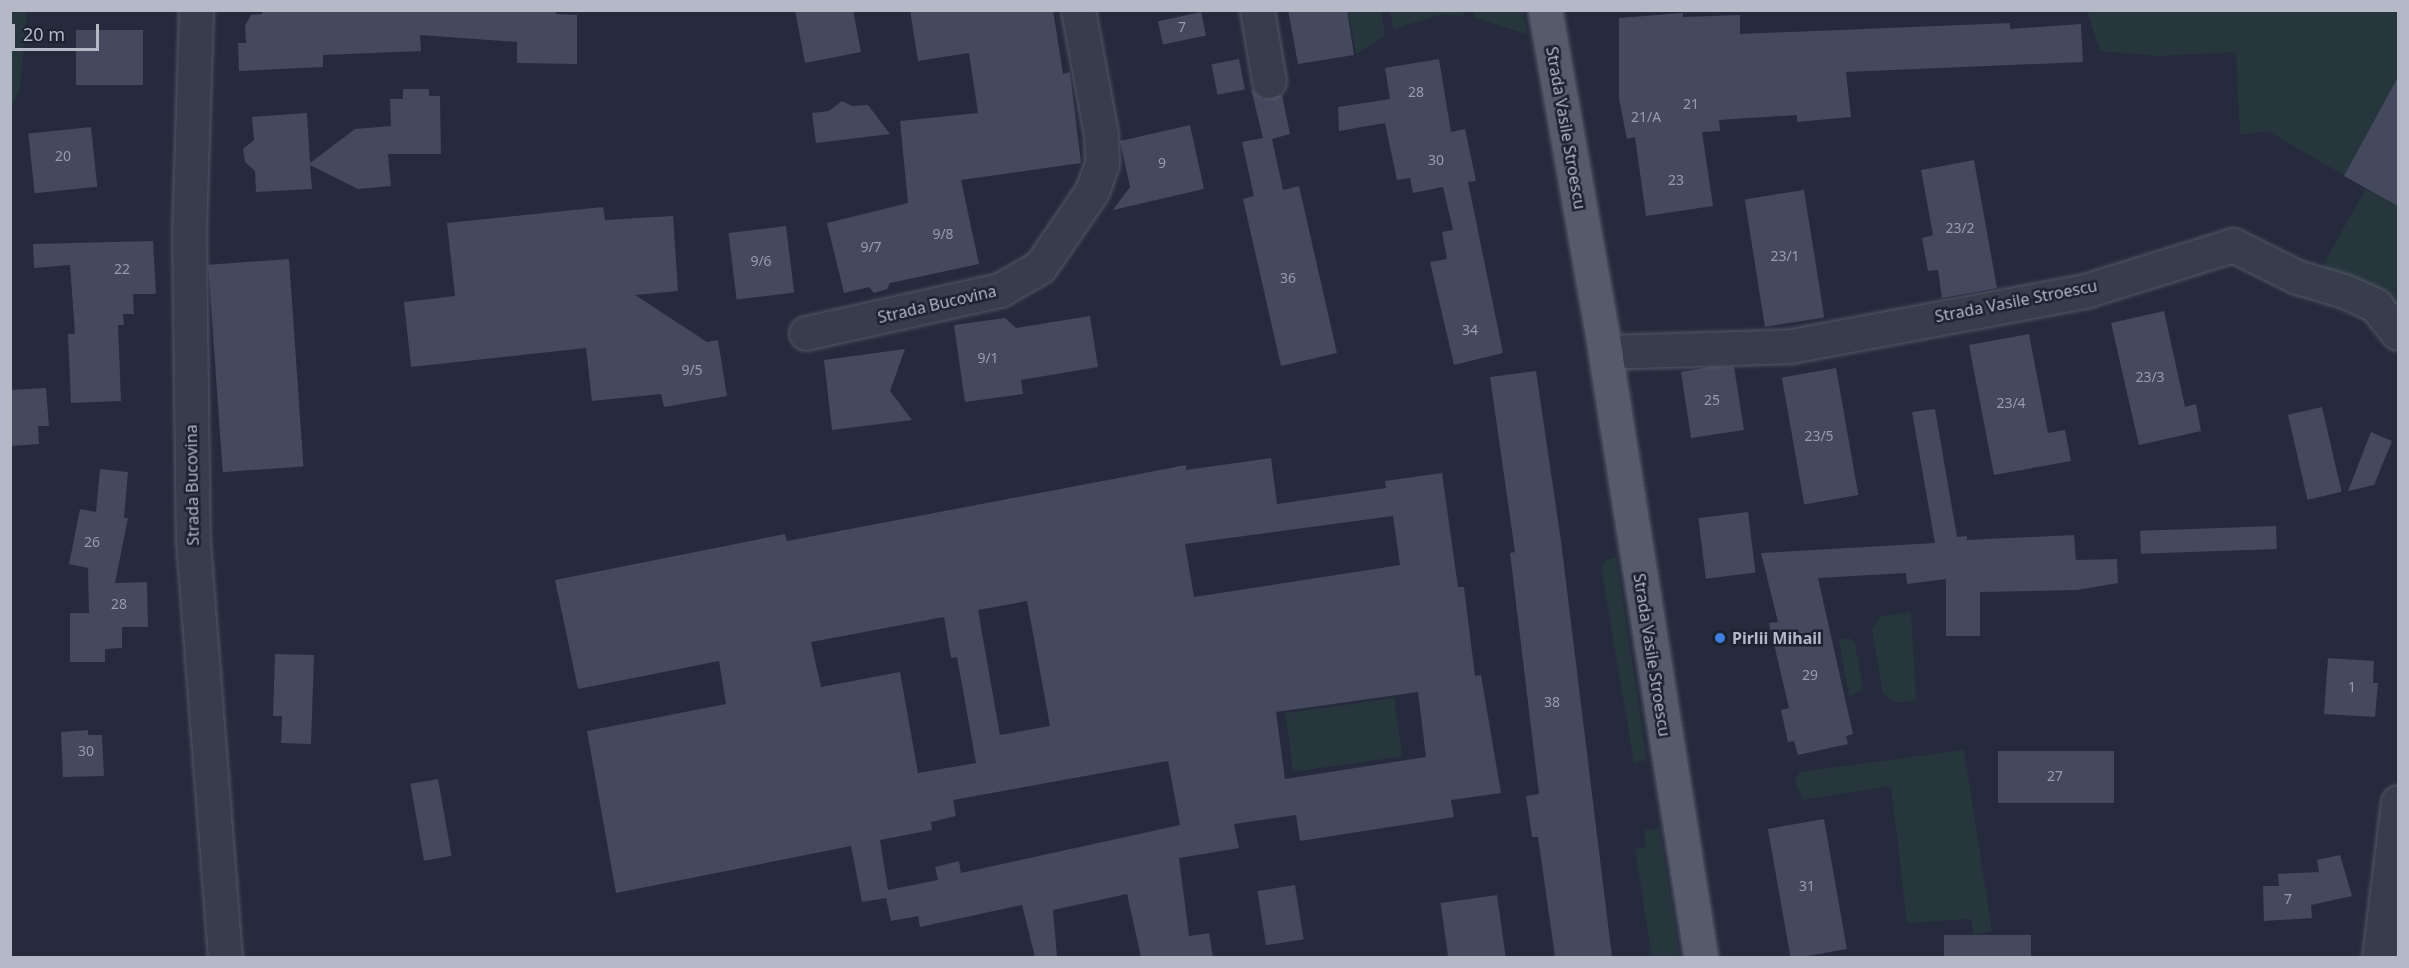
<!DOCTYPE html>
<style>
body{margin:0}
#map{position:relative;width:2409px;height:968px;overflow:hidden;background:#252a3c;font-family:"Noto Sans",sans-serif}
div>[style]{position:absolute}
.green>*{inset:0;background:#27363d;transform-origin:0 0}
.building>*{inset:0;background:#44495e;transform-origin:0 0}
.roads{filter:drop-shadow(0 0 2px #535867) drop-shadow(0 0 2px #535867)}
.minor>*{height:33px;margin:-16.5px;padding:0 16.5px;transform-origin:16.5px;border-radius:16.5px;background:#383d4c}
.major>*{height:33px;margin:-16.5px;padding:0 16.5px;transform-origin:16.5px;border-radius:16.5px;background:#565b6c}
.dots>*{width:16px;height:16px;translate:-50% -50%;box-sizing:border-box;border:3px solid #1d2231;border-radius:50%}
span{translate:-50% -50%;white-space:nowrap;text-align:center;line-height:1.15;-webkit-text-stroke:5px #1d2231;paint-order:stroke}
.number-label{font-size:14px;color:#989cad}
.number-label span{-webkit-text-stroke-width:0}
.street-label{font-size:16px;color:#b4b8c7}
.poi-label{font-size:16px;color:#b4b8c7;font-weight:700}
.left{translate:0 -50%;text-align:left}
.frame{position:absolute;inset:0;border:12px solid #b4b8c7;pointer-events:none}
.scale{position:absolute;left:12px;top:24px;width:87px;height:27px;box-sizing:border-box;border:3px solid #b4b8c7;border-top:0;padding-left:8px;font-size:18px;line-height:21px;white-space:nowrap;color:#b4b8c7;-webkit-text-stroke:4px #1d2231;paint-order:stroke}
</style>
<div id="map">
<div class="green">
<i style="clip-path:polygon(11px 10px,27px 11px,20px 87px,11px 110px)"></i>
<i style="clip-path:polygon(1348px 11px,1381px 11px,1385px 36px,1356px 54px)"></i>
<i style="clip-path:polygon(1390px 11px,1463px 11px,1464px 16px,1444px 14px,1393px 29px)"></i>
<i style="clip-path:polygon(1474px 11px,1523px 11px,1527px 34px,1475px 18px)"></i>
<i style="clip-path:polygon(2087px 11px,2398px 11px,2398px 315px,2323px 265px,2366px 188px,2268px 131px,2240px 135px,2236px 52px,2158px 56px,2100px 51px)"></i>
<i style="clip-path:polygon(1616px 557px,1647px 760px,1634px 763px,1601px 567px,1606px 560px)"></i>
<i style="clip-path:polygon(1911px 612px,1916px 700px,1897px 703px,1883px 694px,1872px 629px,1881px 616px)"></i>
<i style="clip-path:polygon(1849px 638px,1855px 643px,1863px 689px,1849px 697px,1839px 640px)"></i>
<i style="left:1394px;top:698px;width:59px;height:110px;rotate:82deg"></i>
<i style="clip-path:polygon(1964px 750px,1992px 931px,1974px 935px,1971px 919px,1907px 923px,1891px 786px,1802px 800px,1795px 780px,1800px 772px)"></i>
<i style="clip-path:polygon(1659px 827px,1680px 957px,1652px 957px,1635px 849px,1646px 848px,1644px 831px)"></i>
</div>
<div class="building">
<i style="clip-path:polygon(263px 10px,556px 10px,556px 14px,577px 15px,577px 64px,517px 63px,517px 42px,420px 35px,421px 51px,323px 55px,323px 67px,239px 71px,238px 43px,246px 43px,245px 26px,251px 15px,262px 14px)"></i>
<i style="clip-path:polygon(795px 10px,853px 10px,861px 52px,805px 63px)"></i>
<i style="clip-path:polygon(910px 10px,1053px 10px,1063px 74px,1070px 72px,1081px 163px,961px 180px,979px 264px,890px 283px,887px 289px,874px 293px,869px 287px,844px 293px,827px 223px,908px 203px,900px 121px,978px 113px,969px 53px,918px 61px)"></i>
<i style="clip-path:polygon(1288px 10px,1347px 10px,1354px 55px,1298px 64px)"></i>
<i style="left:1201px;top:12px;width:24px;height:44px;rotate:78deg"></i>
<i style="clip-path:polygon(1683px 13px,1683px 17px,1740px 15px,1740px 34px,2010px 23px,2010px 29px,2081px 24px,2083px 62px,1846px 72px,1851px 117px,1797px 122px,1797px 115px,1719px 120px,1720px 131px,1702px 132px,1713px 206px,1646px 216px,1635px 137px,1627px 139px,1619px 99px,1619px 18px)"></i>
<i style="left:76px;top:30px;width:67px;height:55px"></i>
<i style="left:1239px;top:59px;width:31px;height:28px;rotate:79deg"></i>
<i style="clip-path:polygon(1439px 59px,1451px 132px,1465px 129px,1476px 181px,1468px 182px,1503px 353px,1454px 365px,1430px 262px,1447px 259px,1442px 232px,1453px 230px,1443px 187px,1413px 193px,1410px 178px,1397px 180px,1385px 123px,1339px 131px,1338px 107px,1390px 99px,1385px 68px)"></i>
<i style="clip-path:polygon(2398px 77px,2398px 206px,2344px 176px)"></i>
<i style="clip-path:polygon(403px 89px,429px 89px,429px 96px,440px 96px,441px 154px,388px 154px,391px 186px,358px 189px,310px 165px,312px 189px,256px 192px,255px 171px,245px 162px,243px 149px,254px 140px,252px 117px,307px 113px,310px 163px,355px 129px,391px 126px,390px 99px,403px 99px)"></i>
<i style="clip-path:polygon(1251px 89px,1263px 99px,1282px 95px,1290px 134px,1272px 139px,1283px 190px,1299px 186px,1337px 353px,1281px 366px,1243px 199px,1254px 196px,1242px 142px,1263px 138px)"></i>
<i style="clip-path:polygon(842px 101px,852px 106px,868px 105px,890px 134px,816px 143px,812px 113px,829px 111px)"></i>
<i style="clip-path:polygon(1190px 125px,1204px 189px,1113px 210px,1130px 187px,1120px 141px)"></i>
<i style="left:91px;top:127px;width:60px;height:63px;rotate:84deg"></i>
<i style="clip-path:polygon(1974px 160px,1997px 288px,1942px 298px,1938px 270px,1928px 271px,1922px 238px,1933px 235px,1921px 170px)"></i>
<i style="left:1804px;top:190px;width:129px;height:60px;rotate:81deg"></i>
<i style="clip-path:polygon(603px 207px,605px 220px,673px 216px,678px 291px,635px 295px,707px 342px,718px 340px,727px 396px,664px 407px,661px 394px,592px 401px,586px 348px,411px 367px,404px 302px,455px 296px,447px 223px)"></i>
<i style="left:786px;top:226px;width:67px;height:58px;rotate:83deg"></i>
<i style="clip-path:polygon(153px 241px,156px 294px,133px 294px,134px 314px,123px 314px,124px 325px,118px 325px,121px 401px,71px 403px,68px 334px,75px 334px,70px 265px,34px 268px,33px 244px)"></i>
<i style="left:289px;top:259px;width:208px;height:81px;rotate:86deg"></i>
<i style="clip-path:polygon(2164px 311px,2185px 407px,2196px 404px,2201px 431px,2139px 445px,2111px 323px)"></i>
<i style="clip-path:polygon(1090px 316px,1098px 367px,1021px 380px,1023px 394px,965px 402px,954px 325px,1005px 318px,1016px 328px)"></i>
<i style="clip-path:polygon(2029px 334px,2048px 433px,2065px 430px,2071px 461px,1994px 475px,1969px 345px)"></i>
<i style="clip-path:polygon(905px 349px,890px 391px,912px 420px,832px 430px,824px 360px)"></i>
<i style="clip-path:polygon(1709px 367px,1734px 367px,1744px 430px,1691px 438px,1681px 372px)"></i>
<i style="left:1836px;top:368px;width:129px;height:55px;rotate:80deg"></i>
<i style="clip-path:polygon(1536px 371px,1561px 541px,1612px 957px,1555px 957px,1538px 837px,1532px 837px,1526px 796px,1539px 794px,1510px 553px,1515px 552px,1490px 377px)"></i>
<i style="clip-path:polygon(46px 388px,49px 426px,38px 426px,39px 444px,10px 446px,10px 390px)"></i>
<i style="left:2322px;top:407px;width:87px;height:35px;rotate:77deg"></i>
<i style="clip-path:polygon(1935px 409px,1957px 537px,1967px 536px,1967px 540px,2074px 535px,2076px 560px,2117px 559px,2118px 583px,2077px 590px,1980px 592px,1980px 636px,1946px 636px,1946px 579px,1907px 584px,1906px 573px,1818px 578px,1853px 734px,1846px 736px,1848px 744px,1798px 755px,1794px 741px,1788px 742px,1781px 710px,1789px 708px,1769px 623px,1778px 622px,1761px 553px,1935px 543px,1912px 412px)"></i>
<i style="clip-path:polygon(2371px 432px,2392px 441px,2374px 485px,2348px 491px)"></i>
<i style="clip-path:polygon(evenodd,1271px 458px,1277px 504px,1386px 488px,1385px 481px,1442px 473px,1458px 587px,1464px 587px,1475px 676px,1481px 675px,1501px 793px,1451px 800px,1454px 817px,1300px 841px,1296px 815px,1234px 824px,1239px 848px,1179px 858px,1189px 936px,1209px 933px,1213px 957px,1141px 957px,1127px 894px,1053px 910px,1057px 957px,1035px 957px,1022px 905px,920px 927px,918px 916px,891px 921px,886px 898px,862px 902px,851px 846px,616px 893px,587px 731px,726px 704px,719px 661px,578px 689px,555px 580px,785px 534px,787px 541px,1186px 465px,1186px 470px,1271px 458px,1393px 516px,1400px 565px,1194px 597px,1185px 544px,1393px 516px,1271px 458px,1027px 601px,1050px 726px,1000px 735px,978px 610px,1027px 601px,1271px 458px,944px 617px,951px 658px,957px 657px,976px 763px,918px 773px,900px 672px,821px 687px,811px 642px,944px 617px,1271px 458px,1418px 692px,1426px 757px,1285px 779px,1276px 712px,1418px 692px,1271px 458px,1168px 761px,1180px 825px,961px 873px,959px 861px,935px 867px,938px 880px,888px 890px,880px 840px,932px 830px,931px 822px,956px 816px,953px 800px,1168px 761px)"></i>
<i style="clip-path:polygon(100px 469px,128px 472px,124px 518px,128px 518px,115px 583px,147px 582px,148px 627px,122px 627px,122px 648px,105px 649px,105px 662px,70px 662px,70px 613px,89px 613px,88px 568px,69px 564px,80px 509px,96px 512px)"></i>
<i style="left:1748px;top:512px;width:61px;height:50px;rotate:83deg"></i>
<i style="left:2276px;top:526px;width:23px;height:136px;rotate:88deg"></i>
<i style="clip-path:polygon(275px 654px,314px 655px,311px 744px,281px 743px,282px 716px,273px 716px)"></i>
<i style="clip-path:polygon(2328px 658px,2374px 661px,2373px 683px,2378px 683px,2375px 717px,2324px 714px)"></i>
<i style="clip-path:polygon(88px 730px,88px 735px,102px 735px,104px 776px,63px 777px,61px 732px)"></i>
<i style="left:1998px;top:751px;width:116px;height:52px"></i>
<i style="left:438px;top:779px;width:78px;height:28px;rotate:80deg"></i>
<i style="left:1824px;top:819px;width:132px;height:57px;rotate:80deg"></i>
<i style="clip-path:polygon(2340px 855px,2352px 896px,2311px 905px,2312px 918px,2264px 921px,2263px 886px,2279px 886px,2278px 874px,2319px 872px,2317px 860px)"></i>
<i style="left:1295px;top:885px;width:55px;height:38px;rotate:81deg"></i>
<i style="left:1497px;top:895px;width:63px;height:57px;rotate:82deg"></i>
<i style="left:2031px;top:935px;width:22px;height:87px;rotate:90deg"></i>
</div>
<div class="roads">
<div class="minor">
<i style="left:196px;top:10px;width:219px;rotate:91.8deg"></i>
<i style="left:189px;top:229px;width:313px;rotate:89.3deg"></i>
<i style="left:193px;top:542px;width:417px;rotate:85.6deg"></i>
<i style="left:1257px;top:10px;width:72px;rotate:80.4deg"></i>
<i style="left:806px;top:333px;width:199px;rotate:-12.5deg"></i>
<i style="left:1000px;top:290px;width:46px;rotate:-29.9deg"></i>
<i style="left:1040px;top:267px;width:92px;rotate:-55.6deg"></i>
<i style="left:1092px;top:191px;width:30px;rotate:-70deg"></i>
<i style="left:1102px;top:163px;width:29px;rotate:-92deg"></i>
<i style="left:1101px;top:134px;width:126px;rotate:-100.5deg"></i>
<i style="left:1605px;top:352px;width:186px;rotate:-1.8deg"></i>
<i style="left:1791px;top:346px;width:299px;rotate:-10.6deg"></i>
<i style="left:2085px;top:291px;width:155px;rotate:-17.3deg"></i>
<i style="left:2233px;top:245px;width:72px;rotate:26.6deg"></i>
<i style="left:2297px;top:277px;width:49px;rotate:16.6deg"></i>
<i style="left:2344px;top:291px;width:34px;rotate:24deg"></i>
<i style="left:2375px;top:305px;width:36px;rotate:51deg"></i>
<i style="left:2379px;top:958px;width:157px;rotate:-83.1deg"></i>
</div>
<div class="major">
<i style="left:1545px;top:10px;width:347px;rotate:80deg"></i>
<i style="left:1605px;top:352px;width:614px;rotate:81deg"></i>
</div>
</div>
<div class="dots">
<i style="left:1720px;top:638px;background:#3f7fe0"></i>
</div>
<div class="number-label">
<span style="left:1182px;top:27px">7</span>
<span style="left:1416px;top:92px">28</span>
<span style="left:1691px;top:104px">21</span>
<span style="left:1646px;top:117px">21/A</span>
<span style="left:63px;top:156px">20</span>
<span style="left:1436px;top:160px">30</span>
<span style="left:1162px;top:163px">9</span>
<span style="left:1676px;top:180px">23</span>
<span style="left:1960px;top:228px">23/2</span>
<span style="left:943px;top:234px">9/8</span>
<span style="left:871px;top:247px">9/7</span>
<span style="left:1785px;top:256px">23/1</span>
<span style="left:761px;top:261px">9/6</span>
<span style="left:122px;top:269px">22</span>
<span style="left:1288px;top:278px">36</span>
<span style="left:1470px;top:330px">34</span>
<span style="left:988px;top:358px">9/1</span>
<span style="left:692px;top:370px">9/5</span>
<span style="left:2150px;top:377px">23/3</span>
<span style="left:1712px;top:400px">25</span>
<span style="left:2011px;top:403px">23/4</span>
<span style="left:1819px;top:436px">23/5</span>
<span style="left:92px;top:542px">26</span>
<span style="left:119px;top:604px">28</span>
<span style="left:1810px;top:675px">29</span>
<span style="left:2352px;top:687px">1</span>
<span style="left:1552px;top:702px">38</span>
<span style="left:86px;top:751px">30</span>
<span style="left:2055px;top:776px">27</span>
<span style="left:1807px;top:886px">31</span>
<span style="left:2288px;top:899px">7</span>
</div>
<div class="street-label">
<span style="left:1566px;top:128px;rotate:80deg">Strada Vasile Stroescu</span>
<span style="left:2016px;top:301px;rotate:-11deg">Strada Vasile Stroescu</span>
<span style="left:937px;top:304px;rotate:-13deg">Strada Bucovina</span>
<span style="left:192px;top:485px;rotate:-91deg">Strada Bucovina</span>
<span style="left:1652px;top:655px;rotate:81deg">Strada Vasile Stroescu</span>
</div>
<div class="poi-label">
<span class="left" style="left:1732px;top:638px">Pirlii Mihail</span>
</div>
<div class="frame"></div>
<div class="scale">20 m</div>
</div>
